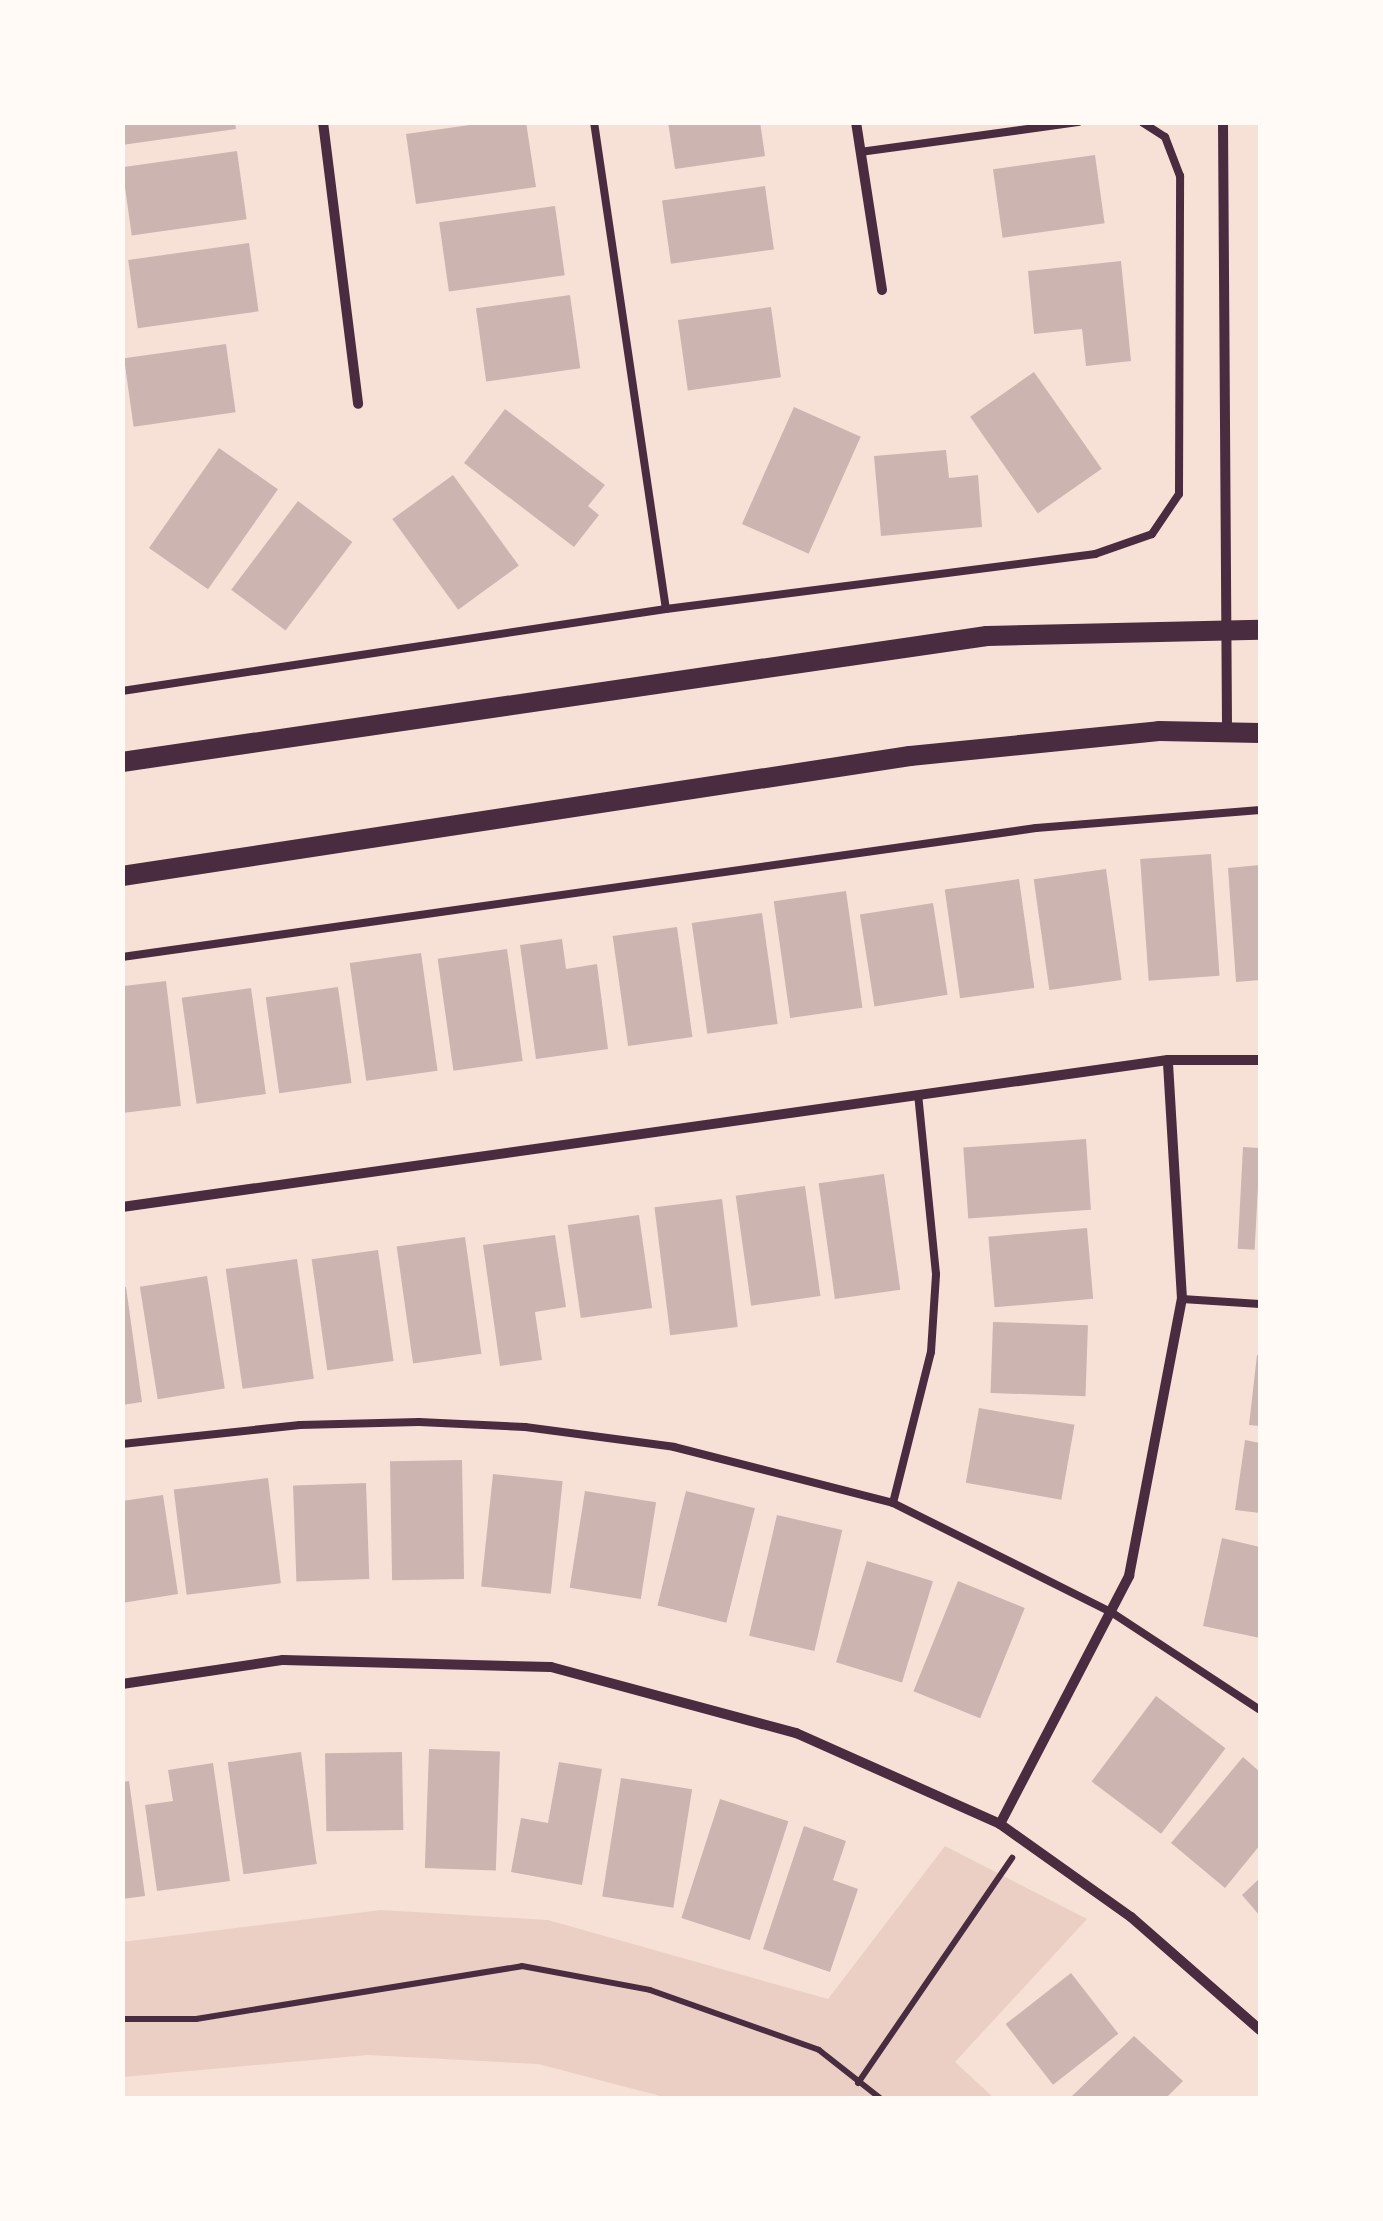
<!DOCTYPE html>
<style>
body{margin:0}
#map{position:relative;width:1383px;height:2221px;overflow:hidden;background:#f7e1d7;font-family:"Noto Sans",sans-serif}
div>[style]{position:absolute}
.green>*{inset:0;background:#ebcfc5}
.building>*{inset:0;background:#ccb4b1;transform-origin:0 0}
.path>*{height:6px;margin:-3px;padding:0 3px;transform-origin:3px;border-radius:3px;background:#4a2c40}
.service>*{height:8px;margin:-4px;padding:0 4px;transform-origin:4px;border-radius:4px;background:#4a2c40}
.minor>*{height:10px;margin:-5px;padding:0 5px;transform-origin:5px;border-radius:5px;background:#4a2c40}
.secondary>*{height:20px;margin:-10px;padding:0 10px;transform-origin:10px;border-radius:10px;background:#4a2c40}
span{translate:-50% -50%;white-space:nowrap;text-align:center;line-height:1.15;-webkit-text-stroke:10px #fffaf5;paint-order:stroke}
.frame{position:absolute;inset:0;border:125px solid #fffaf5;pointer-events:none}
</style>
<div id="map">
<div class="green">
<i style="clip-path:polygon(945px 1846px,1087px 1919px,955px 2062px,994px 2098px,668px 2098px,538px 2064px,368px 2055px,123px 2077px,122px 1942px,381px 1910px,548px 1920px,828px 1999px)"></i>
</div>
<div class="building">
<i style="clip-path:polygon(122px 122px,235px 122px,236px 129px,122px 145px)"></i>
<i style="clip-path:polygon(491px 122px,526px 122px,536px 187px,416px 204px,406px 134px)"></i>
<i style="clip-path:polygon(668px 122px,760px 122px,765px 156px,675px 169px)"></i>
<i style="left:237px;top:151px;width:69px;height:116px;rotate:82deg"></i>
<i style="left:1095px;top:155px;width:69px;height:103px;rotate:82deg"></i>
<i style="left:765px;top:186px;width:64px;height:104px;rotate:82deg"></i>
<i style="left:555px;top:206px;width:70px;height:117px;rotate:82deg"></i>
<i style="left:249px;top:243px;width:69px;height:122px;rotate:82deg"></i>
<i style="clip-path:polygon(1121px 261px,1131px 361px,1086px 366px,1082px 329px,1034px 334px,1028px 271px)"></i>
<i style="left:570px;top:295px;width:74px;height:95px;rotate:82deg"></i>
<i style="left:771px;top:307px;width:71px;height:94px;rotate:82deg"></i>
<i style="left:226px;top:344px;width:69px;height:103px;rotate:82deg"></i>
<i style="left:1034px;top:372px;width:118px;height:78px;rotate:55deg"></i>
<i style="left:794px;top:407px;width:73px;height:128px;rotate:24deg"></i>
<i style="clip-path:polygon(505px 409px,605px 485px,588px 506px,599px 515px,574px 547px,464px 463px)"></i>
<i style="left:219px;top:448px;width:72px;height:122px;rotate:35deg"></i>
<i style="clip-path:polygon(946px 450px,949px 478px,978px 475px,982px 527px,881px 536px,874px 456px)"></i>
<i style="left:453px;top:475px;width:112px;height:75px;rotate:54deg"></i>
<i style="left:298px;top:501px;width:68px;height:111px;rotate:37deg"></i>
<i style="left:1211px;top:854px;width:122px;height:71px;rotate:86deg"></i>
<i style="clip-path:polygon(1260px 865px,1260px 980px,1236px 982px,1228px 868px)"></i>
<i style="left:1106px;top:869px;width:112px;height:73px;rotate:82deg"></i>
<i style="left:1019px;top:879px;width:110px;height:75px;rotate:82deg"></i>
<i style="left:846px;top:891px;width:118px;height:73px;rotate:82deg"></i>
<i style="left:933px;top:903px;width:93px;height:74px;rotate:81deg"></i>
<i style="left:762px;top:913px;width:112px;height:71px;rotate:82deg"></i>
<i style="left:677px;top:927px;width:111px;height:65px;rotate:82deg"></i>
<i style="clip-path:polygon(562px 939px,566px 969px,597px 964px,608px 1049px,536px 1059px,520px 945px)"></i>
<i style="left:507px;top:949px;width:113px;height:70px;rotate:82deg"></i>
<i style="left:421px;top:953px;width:119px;height:72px;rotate:82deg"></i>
<i style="clip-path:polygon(166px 981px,181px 1106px,122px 1113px,124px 986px)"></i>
<i style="left:338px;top:987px;width:97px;height:73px;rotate:82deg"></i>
<i style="left:251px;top:988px;width:107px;height:70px;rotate:82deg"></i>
<i style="left:1086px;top:1139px;width:71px;height:123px;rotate:86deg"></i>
<i style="left:1243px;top:1147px;width:17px;height:102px;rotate:3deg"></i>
<i style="left:884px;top:1174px;width:117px;height:66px;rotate:82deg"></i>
<i style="left:805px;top:1186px;width:111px;height:70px;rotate:82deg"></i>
<i style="left:722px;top:1199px;width:129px;height:68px;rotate:83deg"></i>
<i style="left:639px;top:1215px;width:94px;height:72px;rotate:82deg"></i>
<i style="left:1087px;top:1228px;width:71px;height:99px;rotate:85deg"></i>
<i style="clip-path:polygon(555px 1235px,566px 1307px,535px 1312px,542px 1360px,500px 1366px,483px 1245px)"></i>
<i style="left:465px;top:1237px;width:118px;height:69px;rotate:82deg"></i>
<i style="left:378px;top:1250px;width:112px;height:67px;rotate:82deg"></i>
<i style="left:297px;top:1259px;width:121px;height:72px;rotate:82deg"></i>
<i style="left:207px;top:1276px;width:114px;height:68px;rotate:81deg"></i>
<i style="clip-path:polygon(126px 1287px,142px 1402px,122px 1405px,122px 1288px)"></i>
<i style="left:993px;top:1322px;width:95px;height:71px;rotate:2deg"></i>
<i style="clip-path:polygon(1257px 1355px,1260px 1356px,1260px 1426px,1249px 1425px)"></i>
<i style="left:979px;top:1408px;width:97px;height:76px;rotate:10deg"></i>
<i style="clip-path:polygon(1245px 1440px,1260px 1443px,1260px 1513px,1235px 1510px)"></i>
<i style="left:462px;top:1460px;width:119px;height:72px;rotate:89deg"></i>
<i style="left:493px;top:1474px;width:70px;height:113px;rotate:6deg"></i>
<i style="left:268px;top:1478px;width:106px;height:95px;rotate:83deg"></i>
<i style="left:366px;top:1483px;width:96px;height:73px;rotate:88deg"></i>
<i style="left:585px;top:1491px;width:72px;height:98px;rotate:9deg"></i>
<i style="left:686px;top:1491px;width:71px;height:118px;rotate:14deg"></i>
<i style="clip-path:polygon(163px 1495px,178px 1594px,122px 1603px,122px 1501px)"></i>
<i style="left:777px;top:1515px;width:67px;height:124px;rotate:13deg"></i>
<i style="clip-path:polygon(1222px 1538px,1260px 1547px,1260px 1638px,1203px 1626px)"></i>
<i style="left:867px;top:1561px;width:69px;height:106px;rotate:17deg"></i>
<i style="left:958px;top:1581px;width:72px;height:119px;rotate:22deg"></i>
<i style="left:1156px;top:1696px;width:87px;height:107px;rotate:37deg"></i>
<i style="left:429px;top:1749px;width:71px;height:119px;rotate:2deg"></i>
<i style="left:301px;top:1752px;width:113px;height:74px;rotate:82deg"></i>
<i style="left:402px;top:1752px;width:78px;height:77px;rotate:89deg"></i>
<i style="clip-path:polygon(1243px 1757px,1260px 1772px,1260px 1845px,1225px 1888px,1171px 1843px)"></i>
<i style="clip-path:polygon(559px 1762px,602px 1769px,582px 1885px,511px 1872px,521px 1818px,548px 1823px)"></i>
<i style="clip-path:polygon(213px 1763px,230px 1881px,157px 1891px,145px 1805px,173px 1801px,168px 1770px)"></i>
<i style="left:621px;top:1778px;width:72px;height:120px;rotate:9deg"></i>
<i style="clip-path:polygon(129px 1781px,145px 1896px,122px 1899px,122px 1782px)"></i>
<i style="left:720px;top:1799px;width:72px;height:125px;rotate:18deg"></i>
<i style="clip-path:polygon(804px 1826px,846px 1841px,833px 1880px,858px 1889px,830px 1972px,763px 1949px)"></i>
<i style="clip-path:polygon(1260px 1878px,1260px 1916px,1242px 1895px)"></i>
<i style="left:1071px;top:1973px;width:77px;height:83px;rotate:52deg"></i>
<i style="clip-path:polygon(1134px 2036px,1183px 2081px,1166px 2098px,1070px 2098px)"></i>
</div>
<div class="path">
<i style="left:122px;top:2019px;width:74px"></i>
<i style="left:196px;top:2019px;width:330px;rotate:-9.2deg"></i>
<i style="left:522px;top:1966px;width:130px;rotate:10.6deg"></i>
<i style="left:650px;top:1990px;width:179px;rotate:19.5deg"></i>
<i style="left:819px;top:2050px;width:78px;rotate:38.2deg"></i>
<i style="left:858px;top:2083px;width:273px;rotate:-55.6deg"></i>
</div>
<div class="service">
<i style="left:594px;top:122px;width:492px;rotate:81.6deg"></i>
<i style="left:860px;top:152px;width:220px;rotate:-7.8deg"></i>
<i style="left:122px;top:691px;width:550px;rotate:-8.57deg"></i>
<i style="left:666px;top:609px;width:433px;rotate:-7.3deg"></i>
<i style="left:1095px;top:554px;width:60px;rotate:-19.3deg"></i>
<i style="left:1152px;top:534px;width:48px;rotate:-56deg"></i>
<i style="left:1179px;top:494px;width:318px;rotate:-89.8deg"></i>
<i style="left:1180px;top:176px;width:42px;rotate:-111deg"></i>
<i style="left:1165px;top:137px;width:27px;rotate:-147deg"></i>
<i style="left:122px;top:957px;width:923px;rotate:-8.03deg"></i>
<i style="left:1036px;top:828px;width:225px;rotate:-4.6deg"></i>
<i style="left:1182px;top:1299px;width:78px;rotate:3.7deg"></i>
<i style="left:122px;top:1444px;width:179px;rotate:-6.1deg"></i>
<i style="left:300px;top:1425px;width:119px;rotate:-1.4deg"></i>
<i style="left:419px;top:1422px;width:106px;rotate:2.7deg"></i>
<i style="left:525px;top:1427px;width:150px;rotate:7.6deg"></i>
<i style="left:674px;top:1447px;width:226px;rotate:14.3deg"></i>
<i style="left:893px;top:1503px;width:244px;rotate:26.6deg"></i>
<i style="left:1111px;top:1612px;width:178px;rotate:33.3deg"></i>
<i style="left:893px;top:1503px;width:156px;rotate:-75.9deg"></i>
<i style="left:931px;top:1352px;width:78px;rotate:-86.3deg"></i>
<i style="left:936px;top:1274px;width:180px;rotate:-95.7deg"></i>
</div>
<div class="minor">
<i style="left:323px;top:122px;width:284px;rotate:82.9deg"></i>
<i style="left:856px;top:122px;width:170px;rotate:81.2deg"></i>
<i style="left:1223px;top:122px;width:609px;rotate:89.62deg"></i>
<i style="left:122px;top:1207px;width:1056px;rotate:-8deg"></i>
<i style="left:1168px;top:1060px;width:92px"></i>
<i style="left:122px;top:1684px;width:163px;rotate:-8.5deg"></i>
<i style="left:283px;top:1660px;width:268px;rotate:1.5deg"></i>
<i style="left:551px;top:1667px;width:254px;rotate:15.1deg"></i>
<i style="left:796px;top:1733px;width:223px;rotate:24deg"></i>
<i style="left:1000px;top:1824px;width:161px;rotate:35.4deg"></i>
<i style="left:1131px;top:1917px;width:171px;rotate:41.2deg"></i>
<i style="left:1000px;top:1824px;width:280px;rotate:-62.5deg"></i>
<i style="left:1129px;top:1576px;width:282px;rotate:-79.2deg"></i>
<i style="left:1182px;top:1299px;width:239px;rotate:-93.4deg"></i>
</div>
<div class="secondary">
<i style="left:122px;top:762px;width:874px;rotate:-8.29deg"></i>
<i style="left:987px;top:636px;width:273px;rotate:-1.3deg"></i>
<i style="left:122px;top:876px;width:797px;rotate:-8.66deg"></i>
<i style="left:910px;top:756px;width:250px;rotate:-5.7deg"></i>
<i style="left:1159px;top:731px;width:101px;rotate:1.1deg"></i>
</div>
<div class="frame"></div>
</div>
